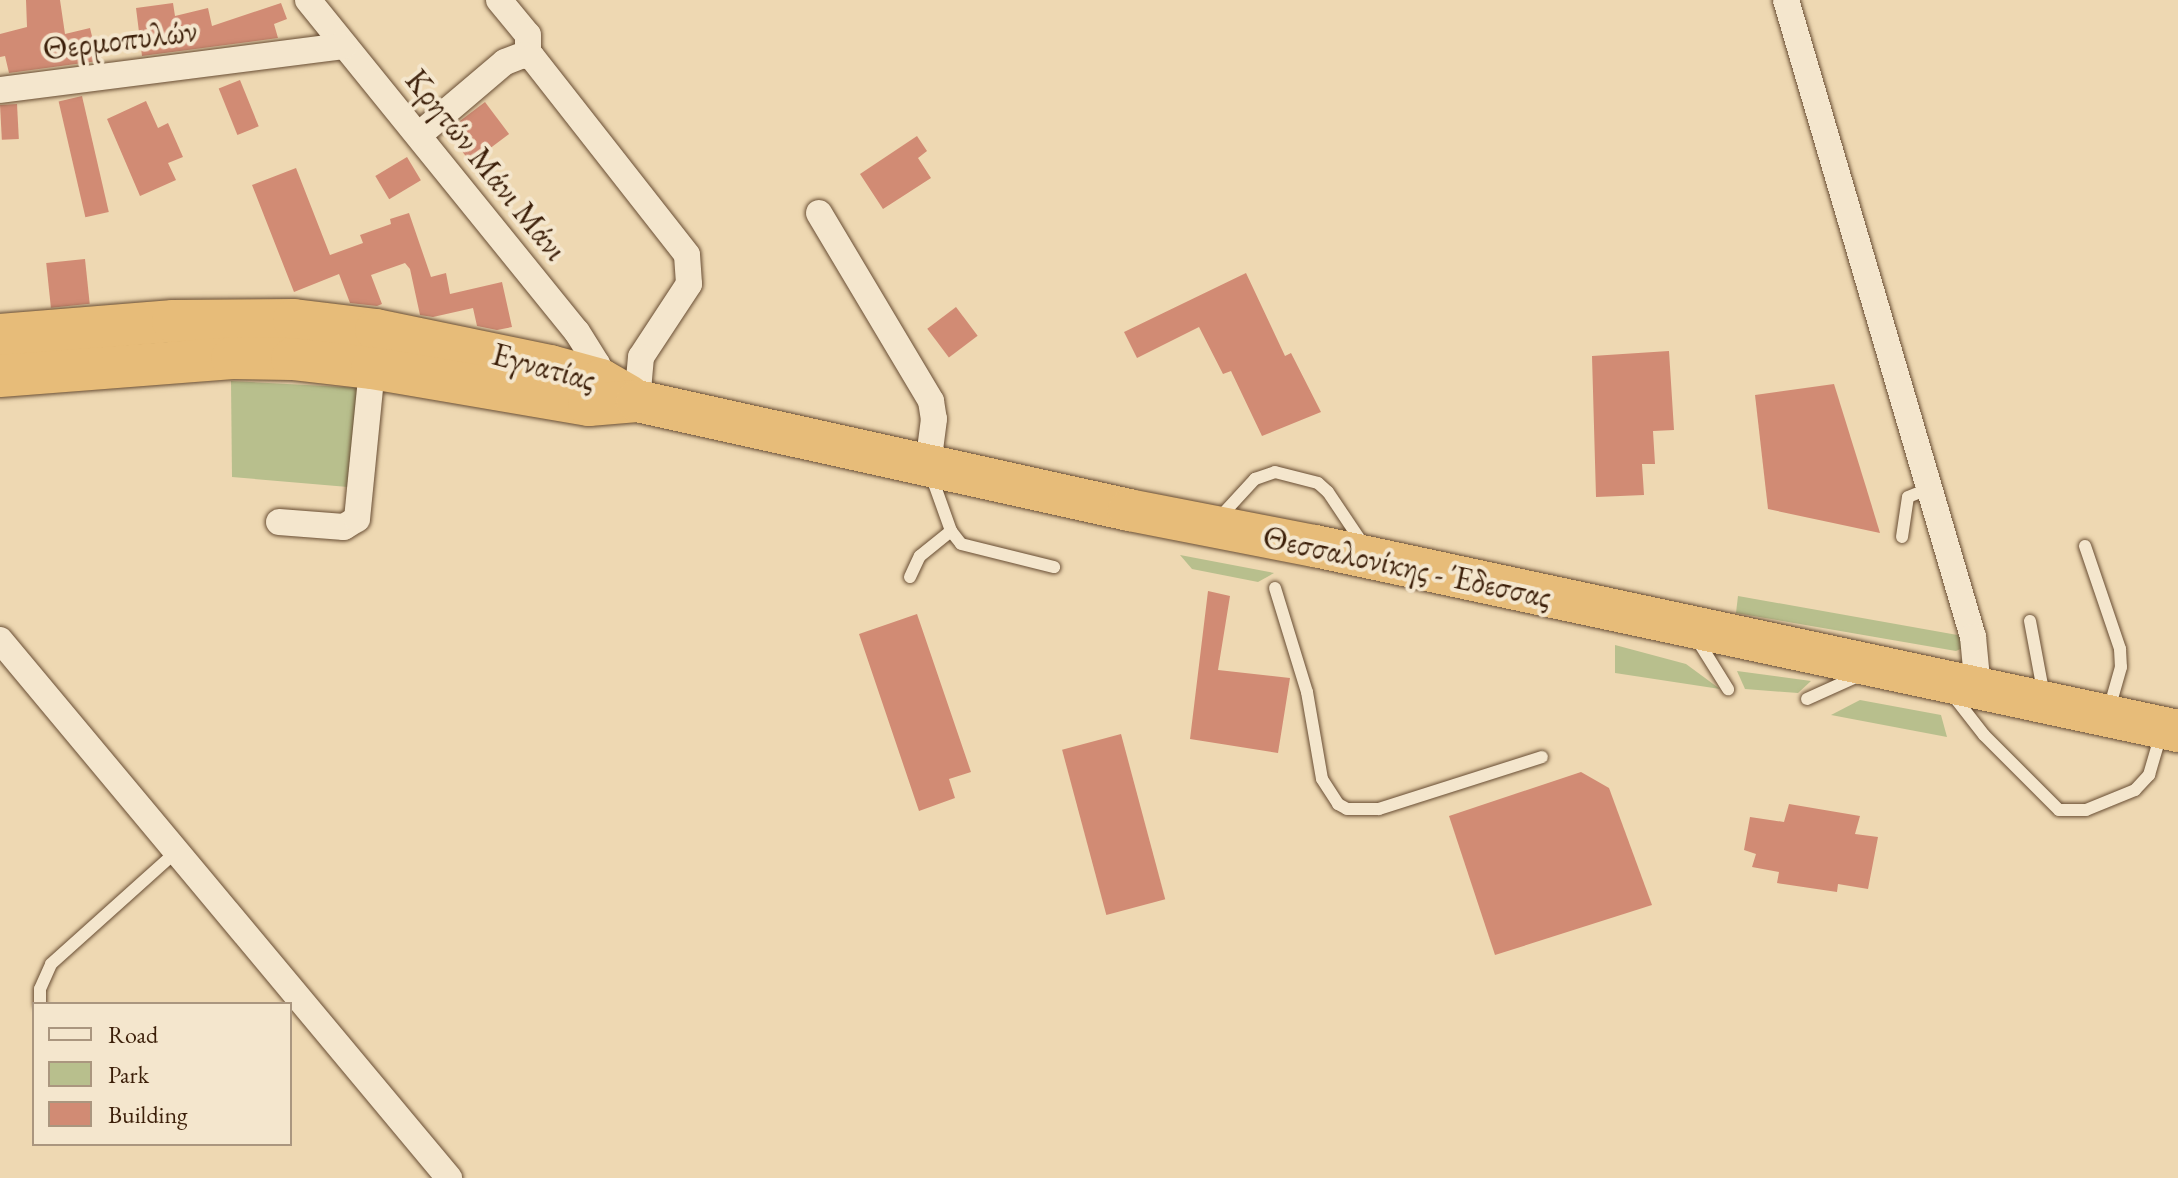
<!DOCTYPE html>
<meta charset="utf-8">
<style>
body{margin:0}
#map{position:relative;width:2178px;height:1178px;overflow:hidden;background:#eed8b2;font-family:"EB Garamond",serif}
div>[style]{position:absolute}
.green>*{inset:0;background:#b8bf8d}
.building>*{inset:0;background:#d18b74;transform-origin:0 0}
.roads{filter:drop-shadow(0 0 2px #684d33) drop-shadow(0 0 2px #684d33)}
.service>*{height:12px;margin:-6px;padding:0 6px;transform-origin:6px;border-radius:6px;background:#f4e6cd}
.minor>*{height:26px;margin:-13px;padding:0 13px;transform-origin:13px;border-radius:13px;background:#f4e6cd}
.trunk>*{height:42px;margin:-21px;padding:0 21px;transform-origin:21px;border-radius:21px;background:#e7bc79}
span{translate:-50% -50%;white-space:nowrap;text-align:center;line-height:1.15;-webkit-text-stroke:8px #f4e6cd;paint-order:stroke}
.street-label{font-size:32px;color:#3c1f09}
.legend{position:absolute;left:32px;top:1002px;width:260px;height:144px;box-sizing:border-box;background:#f4e6cd;border:2px solid #aa967f;margin:0;padding:10px 14px;list-style:none;font-size:24px;color:#3c1f09}
.legend li{display:flex;align-items:center;gap:16px;height:40px}
.legend b{width:40px;border:2px solid #aa967f}
</style>
<div id="map">
<div class="green">
<i style="clip-path:polygon(231px 381px,363px 388px,348px 487px,232px 477px)"></i>
<i style="clip-path:polygon(1180px 555px,1274px 573px,1258px 582px,1192px 569px)"></i>
<i style="clip-path:polygon(1738px 596px,1963px 636px,1965px 647px,1956px 651px,1736px 613px)"></i>
<i style="clip-path:polygon(1615px 645px,1686px 664px,1720px 689px,1615px 673px)"></i>
<i style="clip-path:polygon(1737px 671px,1811px 681px,1798px 693px,1745px 689px)"></i>
<i style="clip-path:polygon(1860px 700px,1941px 715px,1947px 737px,1831px 715px)"></i>
</div>
<div class="building">
<i style="clip-path:polygon(26px 0,60px 0,65px 34px,90px 28px,98px 61px,9px 73px,5px 56px,0 57px,0 34px,27px 27px)"></i>
<i style="clip-path:polygon(173px 3px,175px 16px,208px 8px,212px 26px,281px 3px,287px 19px,274px 24px,278px 38px,142px 56px,136px 8px)"></i>
<i style="left:240px;top:80px;width:50px;height:23px;rotate:68deg"></i>
<i style="left:82px;top:96px;width:119px;height:24px;rotate:77deg"></i>
<i style="clip-path:polygon(146px 101px,158px 128px,168px 123px,183px 157px,168px 163px,176px 180px,140px 196px,107px 119px)"></i>
<i style="left:485px;top:102px;width:40px;height:48px;rotate:53deg"></i>
<i style="left:17px;top:104px;width:35px;height:17px;rotate:87deg"></i>
<i style="clip-path:polygon(917px 136px,927px 151px,918px 158px,931px 178px,883px 209px,860px 174px)"></i>
<i style="left:407px;top:157px;width:27px;height:37px;rotate:59deg"></i>
<i style="clip-path:polygon(296px 168px,330px 255px,363px 243px,360px 235px,391px 224px,390px 219px,409px 213px,431px 277px,446px 273px,450px 294px,502px 282px,512px 327px,497px 330px,477px 326px,473px 308px,433px 317px,420px 315px,410px 269px,405px 263px,371px 275px,382px 304px,377px 306px,350px 303px,339px 274px,294px 292px,252px 185px)"></i>
<i style="left:85px;top:259px;width:45px;height:39px;rotate:84deg"></i>
<i style="clip-path:polygon(1246px 273px,1285px 356px,1291px 353px,1321px 412px,1262px 436px,1231px 371px,1223px 374px,1199px 327px,1137px 358px,1124px 332px)"></i>
<i style="left:956px;top:307px;width:36px;height:36px;rotate:53deg"></i>
<i style="clip-path:polygon(1669px 351px,1674px 430px,1653px 431px,1655px 464px,1642px 464px,1644px 495px,1596px 497px,1592px 356px)"></i>
<i style="clip-path:polygon(1834px 384px,1866px 487px,1880px 533px,1768px 509px,1755px 395px)"></i>
<i style="clip-path:polygon(1208px 591px,1230px 596px,1218px 670px,1290px 678px,1278px 753px,1190px 739px)"></i>
<i style="clip-path:polygon(917px 614px,971px 772px,949px 779px,955px 798px,919px 811px,859px 634px)"></i>
<i style="left:1121px;top:734px;width:171px;height:61px;rotate:75deg"></i>
<i style="clip-path:polygon(1581px 772px,1609px 788px,1652px 905px,1495px 955px,1449px 816px)"></i>
<i style="clip-path:polygon(1789px 804px,1860px 816px,1855px 834px,1878px 837px,1868px 889px,1838px 884px,1837px 892px,1777px 883px,1779px 872px,1752px 867px,1756px 854px,1744px 850px,1750px 817px,1784px 822px)"></i>
</div>
<div class="roads">
<div class="service">
<i style="left:931px;top:475px;width:59px;rotate:70.3deg"></i>
<i style="left:951px;top:531px;width:16px;rotate:52deg"></i>
<i style="left:961px;top:544px;width:96px;rotate:13.9deg"></i>
<i style="left:1220px;top:517px;width:52px;rotate:-47.4deg"></i>
<i style="left:1255px;top:479px;width:21px;rotate:-19deg"></i>
<i style="left:1275px;top:472px;width:44px;rotate:14.3deg"></i>
<i style="left:1318px;top:483px;width:13px;rotate:42deg"></i>
<i style="left:1328px;top:492px;width:66px;rotate:56.1deg"></i>
<i style="left:1902px;top:537px;width:40px;rotate:-81.5deg"></i>
<i style="left:1908px;top:497px;width:22px;rotate:-22deg"></i>
<i style="left:2085px;top:546px;width:109px;rotate:71.2deg"></i>
<i style="left:2120px;top:649px;width:18px;rotate:87deg"></i>
<i style="left:2121px;top:667px;width:44px;rotate:105.9deg"></i>
<i style="left:910px;top:577px;width:23px;rotate:-65deg"></i>
<i style="left:920px;top:556px;width:40px;rotate:-39deg"></i>
<i style="left:1275px;top:588px;width:109px;rotate:72.9deg"></i>
<i style="left:1307px;top:692px;width:88px;rotate:80.2deg"></i>
<i style="left:1322px;top:779px;width:30px;rotate:57deg"></i>
<i style="left:1338px;top:804px;width:10px;rotate:29deg"></i>
<i style="left:1347px;top:809px;width:32px"></i>
<i style="left:1379px;top:809px;width:171px;rotate:-17.7deg"></i>
<i style="left:2030px;top:621px;width:76px;rotate:79.4deg"></i>
<i style="left:1698px;top:641px;width:57px;rotate:58deg"></i>
<i style="left:1952px;top:694px;width:52px;rotate:52deg"></i>
<i style="left:1984px;top:735px;width:106px;rotate:45deg"></i>
<i style="left:2059px;top:810px;width:27px"></i>
<i style="left:2086px;top:810px;width:53px;rotate:-22.2deg"></i>
<i style="left:2135px;top:790px;width:21px;rotate:-47deg"></i>
<i style="left:2149px;top:775px;width:43px;rotate:-73.7deg"></i>
<i style="left:1807px;top:699px;width:56px;rotate:-24.3deg"></i>
<i style="left:40px;top:1004px;width:15px;rotate:-90deg"></i>
<i style="left:40px;top:989px;width:27px;rotate:-66deg"></i>
<i style="left:51px;top:964px;width:169px;rotate:-41.9deg"></i>
</div>
<div class="minor">
<i style="left:308px;top:0;width:427px;rotate:51deg"></i>
<i style="left:577px;top:332px;width:38px;rotate:58deg"></i>
<i style="left:597px;top:364px;width:16px;rotate:76deg"></i>
<i style="left:499px;top:0;width:45px;rotate:50.4deg"></i>
<i style="left:528px;top:35px;width:21px;rotate:90deg"></i>
<i style="left:1786px;top:0;width:664px;rotate:73.64deg"></i>
<i style="left:1973px;top:637px;width:52px;rotate:84.5deg"></i>
<i style="left:0;top:90px;width:347px;rotate:-7.3deg"></i>
<i style="left:420px;top:134px;width:111px;rotate:-40.3deg"></i>
<i style="left:505px;top:62px;width:19px;rotate:-21deg"></i>
<i style="left:523px;top:55px;width:9px;rotate:13deg"></i>
<i style="left:532px;top:57px;width:251px;rotate:51.9deg"></i>
<i style="left:687px;top:255px;width:29px;rotate:86deg"></i>
<i style="left:689px;top:284px;width:87px;rotate:123.3deg"></i>
<i style="left:641px;top:357px;width:44px;rotate:95.2deg"></i>
<i style="left:819px;top:213px;width:219px;rotate:59.2deg"></i>
<i style="left:931px;top:401px;width:18px;rotate:81deg"></i>
<i style="left:934px;top:419px;width:46px;rotate:97.4deg"></i>
<i style="left:279px;top:522px;width:65px;rotate:4.4deg"></i>
<i style="left:344px;top:527px;width:15px;rotate:-32deg"></i>
<i style="left:357px;top:519px;width:152px;rotate:-84.3deg"></i>
<i style="left:0;top:640px;width:701px;rotate:50.15deg"></i>
</div>
<div class="trunk">
<i style="left:0;top:335px;width:174px;rotate:-4.6deg"></i>
<i style="left:173px;top:321px;width:121px;rotate:-0.5deg"></i>
<i style="left:294px;top:320px;width:83px;rotate:7deg"></i>
<i style="left:376px;top:330px;width:178px;rotate:11.7deg"></i>
<i style="left:550px;top:366px;width:53px;rotate:15.4deg"></i>
<i style="left:601px;top:380px;width:32px;rotate:30deg"></i>
<i style="left:0;top:376px;width:233px;rotate:-4.4deg"></i>
<i style="left:232px;top:358px;width:60px;rotate:1deg"></i>
<i style="left:292px;top:359px;width:81px;rotate:6.4deg"></i>
<i style="left:372px;top:368px;width:220px;rotate:9.7deg"></i>
<i style="left:589px;top:405px;width:48px;rotate:-4.8deg"></i>
<i style="left:637px;top:401px;width:504px;rotate:12.49deg"></i>
<i style="left:1129px;top:510px;width:189px;rotate:11deg"></i>
<i style="left:1315px;top:546px;width:883px;rotate:12.1deg"></i>
</div>
</div>
<div class="street-label">
<span style="left:120px;top:40px;rotate:-7deg">Θερμοπυλών</span>
<span style="left:486px;top:165px;rotate:51deg">Κρητών Μάνι Μάνι</span>
<span style="left:544px;top:367px;rotate:15deg">Εγνατίας</span>
<span style="left:1407px;top:567px;rotate:12deg">Θεσσαλονίκης - Έδεσσας</span>
</div>
<ul class="legend">
<li><b style="height:10px;background:#f4e6cd"></b>Road</li>
<li><b style="height:22px;background:#b8bf8d"></b>Park</li>
<li><b style="height:22px;background:#d18b74"></b>Building</li>
</ul>
</div>
